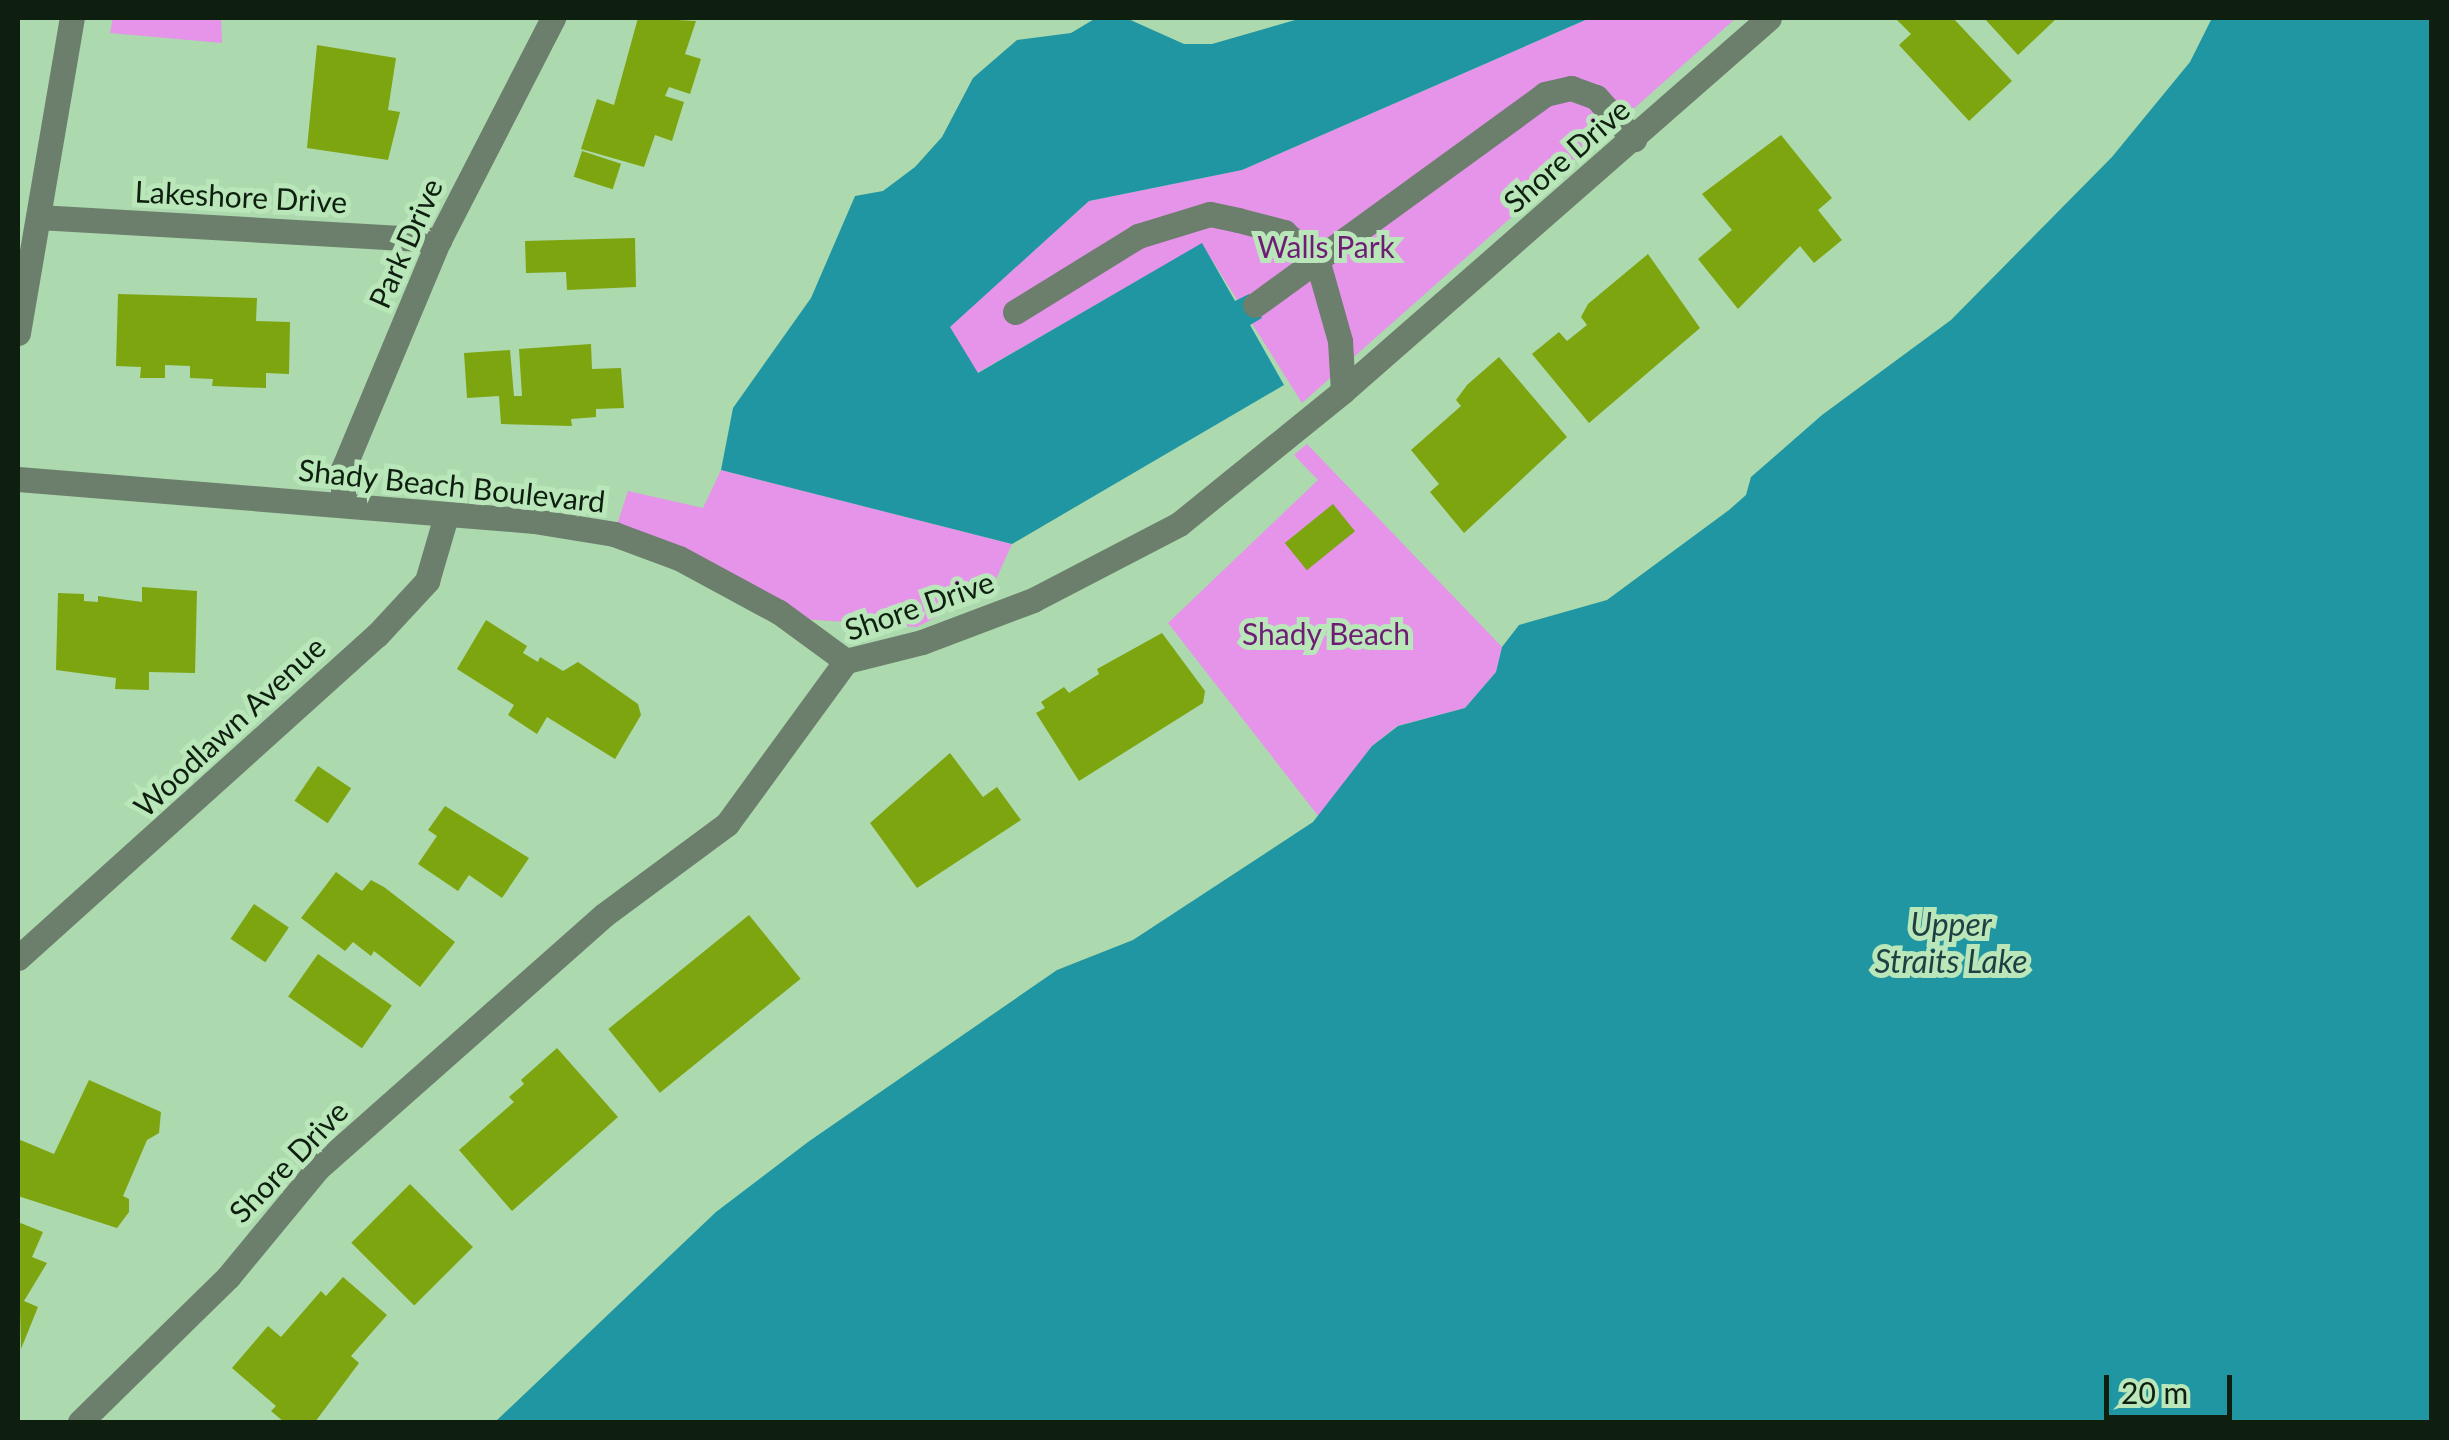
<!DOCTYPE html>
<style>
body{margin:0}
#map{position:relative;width:2449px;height:1440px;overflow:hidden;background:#acd9ad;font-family:Lato,sans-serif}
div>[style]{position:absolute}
.green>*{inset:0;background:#e594e9}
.water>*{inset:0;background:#1f96a2}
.building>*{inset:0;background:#7ca50f;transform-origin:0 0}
.minor>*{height:25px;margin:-12.5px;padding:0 12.5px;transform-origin:12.5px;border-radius:12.5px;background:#6c7e6c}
span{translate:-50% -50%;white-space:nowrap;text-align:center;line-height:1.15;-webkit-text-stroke:10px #b9e7ba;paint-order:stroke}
.street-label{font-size:30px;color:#0e1f0f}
.park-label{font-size:30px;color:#6f1c74}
.water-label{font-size:32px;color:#1e3f43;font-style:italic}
.frame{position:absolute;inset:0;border:20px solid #0e1f0f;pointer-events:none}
.scale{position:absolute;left:2104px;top:1375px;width:128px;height:45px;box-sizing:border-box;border:5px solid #0e1f0f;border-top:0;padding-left:12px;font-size:30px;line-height:35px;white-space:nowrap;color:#0e1f0f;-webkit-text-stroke:8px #b9e7ba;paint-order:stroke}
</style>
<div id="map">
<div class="green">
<i style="clip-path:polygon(113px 18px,221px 18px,222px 43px,110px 33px)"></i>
<i style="clip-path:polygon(1590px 18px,1736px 18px,1302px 403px,1202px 244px,977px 373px,949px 327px,1089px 201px,1242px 170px)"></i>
<i style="clip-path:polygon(1307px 444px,1502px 647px,1496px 672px,1465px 708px,1397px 726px,1372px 746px,1319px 817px,1168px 623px,1318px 480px,1294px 455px)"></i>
<i style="clip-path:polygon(721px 470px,1012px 544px,992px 588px,917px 627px,802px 619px,614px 534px,628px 491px,703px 508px)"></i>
</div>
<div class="water">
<i style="clip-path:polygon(1096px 18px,1126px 18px,1184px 44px,1212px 44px,1302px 18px,1590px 18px,1242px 170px,1089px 201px,950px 327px,978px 373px,1202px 243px,1235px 301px,1249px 294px,1262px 318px,1250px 325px,1284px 385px,1012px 544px,721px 470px,733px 408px,811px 298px,855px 196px,883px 191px,915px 167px,942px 137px,973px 78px,1017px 40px,1071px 33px)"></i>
<i style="clip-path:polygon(2212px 18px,2431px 18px,2431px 1422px,495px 1422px,716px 1212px,808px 1142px,1057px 970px,1133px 940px,1313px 822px,1372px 746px,1398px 726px,1465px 708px,1496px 672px,1502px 647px,1519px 625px,1607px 600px,1729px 510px,1746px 495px,1751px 477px,1822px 415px,1951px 320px,2112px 157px,2190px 62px)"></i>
</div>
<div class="building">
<i style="clip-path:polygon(638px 18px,696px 21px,685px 54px,701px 59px,690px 94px,669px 87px,665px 96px,684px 102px,672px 141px,655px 135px,644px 167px,581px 149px,597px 99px,614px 105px)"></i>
<i style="clip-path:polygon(1895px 18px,1953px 18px,2012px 81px,1969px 121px,1899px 45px,1911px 34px)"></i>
<i style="clip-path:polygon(1984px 18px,2057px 18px,2018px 55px)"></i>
<i style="clip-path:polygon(317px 45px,396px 58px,388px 110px,400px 112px,388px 160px,307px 148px)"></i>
<i style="clip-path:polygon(1781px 135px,1832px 198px,1818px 210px,1842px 240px,1814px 263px,1800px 246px,1738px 309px,1698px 259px,1732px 230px,1702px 194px)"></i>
<i style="left:582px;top:151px;width:41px;height:27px;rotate:18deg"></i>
<i style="clip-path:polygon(635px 238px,636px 287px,567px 290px,566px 272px,526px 273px,525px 241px)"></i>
<i style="clip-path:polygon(1648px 254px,1700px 328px,1589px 423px,1532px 354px,1559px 332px,1567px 341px,1587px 325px,1581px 317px,1588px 304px)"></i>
<i style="clip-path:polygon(118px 294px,257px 298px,256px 321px,290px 322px,289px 374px,266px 373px,266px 388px,212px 386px,213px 379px,190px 378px,190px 366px,165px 365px,165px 378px,140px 378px,141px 367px,116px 366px)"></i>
<i style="clip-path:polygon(591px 344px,592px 369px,621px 368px,624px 408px,596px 409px,596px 417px,571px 419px,572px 426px,501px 424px,499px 396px,467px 398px,464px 353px,510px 350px,514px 396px,522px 396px,519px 349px)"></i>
<i style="clip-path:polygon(1499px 357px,1567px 437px,1464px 533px,1430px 492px,1439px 484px,1411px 450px,1461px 406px,1456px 400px,1467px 385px)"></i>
<i style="left:1333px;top:504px;width:35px;height:62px;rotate:51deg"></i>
<i style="clip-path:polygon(142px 587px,197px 591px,195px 673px,149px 672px,149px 690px,115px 689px,116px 678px,56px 670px,58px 593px,84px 594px,84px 601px,98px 602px,98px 596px,142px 602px)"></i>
<i style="clip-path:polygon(486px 620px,527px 646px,523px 653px,538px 662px,540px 657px,563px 671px,578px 662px,638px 704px,641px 715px,615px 759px,547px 717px,537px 734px,508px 715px,514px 705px,457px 669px)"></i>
<i style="clip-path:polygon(1162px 633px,1205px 691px,1203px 703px,1079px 781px,1036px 713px,1045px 708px,1041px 702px,1064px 687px,1069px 693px,1099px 674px,1097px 669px)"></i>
<i style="clip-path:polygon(950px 753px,983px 797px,997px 787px,1021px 820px,917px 888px,870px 823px)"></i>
<i style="left:318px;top:766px;width:40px;height:42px;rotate:34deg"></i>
<i style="clip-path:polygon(445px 806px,529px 858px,502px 898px,469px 875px,458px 891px,418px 864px,437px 836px,428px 830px)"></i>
<i style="clip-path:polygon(336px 872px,362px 891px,371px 880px,384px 887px,455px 942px,420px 987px,374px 951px,371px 956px,353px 942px,345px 951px,301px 918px)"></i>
<i style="left:254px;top:904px;width:42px;height:42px;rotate:34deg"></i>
<i style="left:749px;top:915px;width:82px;height:181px;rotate:51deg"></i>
<i style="left:318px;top:954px;width:90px;height:52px;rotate:35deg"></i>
<i style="clip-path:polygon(557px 1048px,618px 1117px,512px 1211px,459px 1150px,514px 1102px,509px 1097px,524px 1084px,521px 1080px)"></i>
<i style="clip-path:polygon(89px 1080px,161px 1112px,159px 1133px,147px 1140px,123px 1196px,129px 1199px,129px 1212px,117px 1228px,18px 1196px,18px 1139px,54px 1154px)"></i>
<i style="left:410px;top:1184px;width:89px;height:83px;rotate:45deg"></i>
<i style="clip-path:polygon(18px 1222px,43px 1232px,32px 1257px,47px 1263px,24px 1301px,38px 1307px,21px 1349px)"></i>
<i style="clip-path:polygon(343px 1277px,387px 1315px,351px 1356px,359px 1363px,315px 1422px,284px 1422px,271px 1411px,276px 1406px,232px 1368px,268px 1326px,281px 1337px,321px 1291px,326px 1296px)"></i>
</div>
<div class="minor">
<i style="left:38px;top:217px;width:402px;rotate:3.3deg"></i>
<i style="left:1255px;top:305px;width:359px;rotate:-36deg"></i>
<i style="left:1545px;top:94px;width:27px;rotate:-13deg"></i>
<i style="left:1571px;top:88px;width:27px;rotate:20deg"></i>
<i style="left:1596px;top:97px;width:57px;rotate:47.9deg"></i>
<i style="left:1015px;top:312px;width:145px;rotate:-31.7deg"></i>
<i style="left:1138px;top:236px;width:75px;rotate:-17deg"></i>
<i style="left:1210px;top:214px;width:29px;rotate:12deg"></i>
<i style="left:1238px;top:220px;width:48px;rotate:14.6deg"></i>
<i style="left:1284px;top:232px;width:46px;rotate:42.4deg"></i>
<i style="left:1318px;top:263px;width:81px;rotate:74.2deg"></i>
<i style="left:1340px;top:341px;width:50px;rotate:86.6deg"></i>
<i style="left:18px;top:333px;width:320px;rotate:-80.3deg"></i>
<i style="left:18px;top:479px;width:518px;rotate:4.65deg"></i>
<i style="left:534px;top:521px;width:81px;rotate:9.2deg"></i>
<i style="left:614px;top:534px;width:69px;rotate:20.3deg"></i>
<i style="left:679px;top:558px;width:114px;rotate:28.4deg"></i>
<i style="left:779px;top:612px;width:83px;rotate:36.2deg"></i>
<i style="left:343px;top:504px;width:35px;rotate:-90deg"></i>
<i style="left:343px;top:469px;width:248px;rotate:-67.3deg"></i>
<i style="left:439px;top:240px;width:250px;rotate:-62.8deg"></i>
<i style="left:18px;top:958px;width:483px;rotate:-42deg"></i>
<i style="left:377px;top:635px;width:74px;rotate:-47.2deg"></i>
<i style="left:427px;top:581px;width:68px;rotate:-73.7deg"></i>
<i style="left:80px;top:1422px;width:207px;rotate:-44.4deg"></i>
<i style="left:228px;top:1277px;width:140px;rotate:-50.5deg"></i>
<i style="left:317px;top:1169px;width:383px;rotate:-41.5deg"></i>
<i style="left:604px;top:915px;width:153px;rotate:-36.5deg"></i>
<i style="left:727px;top:824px;width:202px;rotate:-53.9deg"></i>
<i style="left:846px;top:661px;width:78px;rotate:-14deg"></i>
<i style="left:922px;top:642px;width:119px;rotate:-20.7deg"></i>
<i style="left:1033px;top:600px;width:165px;rotate:-27.5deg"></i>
<i style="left:1179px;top:524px;width:211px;rotate:-39deg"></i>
<i style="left:1343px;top:391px;width:566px;rotate:-41.2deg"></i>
</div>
<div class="street-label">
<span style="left:1566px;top:155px;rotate:-41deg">Shore Drive</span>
<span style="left:241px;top:196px;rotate:3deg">Lakeshore Drive</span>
<span style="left:405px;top:243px;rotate:-66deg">Park Drive</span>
<span style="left:452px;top:485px;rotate:6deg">Shady Beach Boulevard</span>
<span style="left:919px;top:605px;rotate:-19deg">Shore Drive</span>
<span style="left:229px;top:726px;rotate:-43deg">Woodlawn Avenue</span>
<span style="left:288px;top:1161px;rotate:-46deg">Shore Drive</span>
</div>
<div class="park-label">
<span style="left:1326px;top:246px">Walls Park</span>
<span style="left:1326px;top:633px">Shady Beach</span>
</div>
<div class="water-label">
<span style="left:1951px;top:943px">Upper<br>Straits Lake</span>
</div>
<div class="frame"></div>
<div class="scale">20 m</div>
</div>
